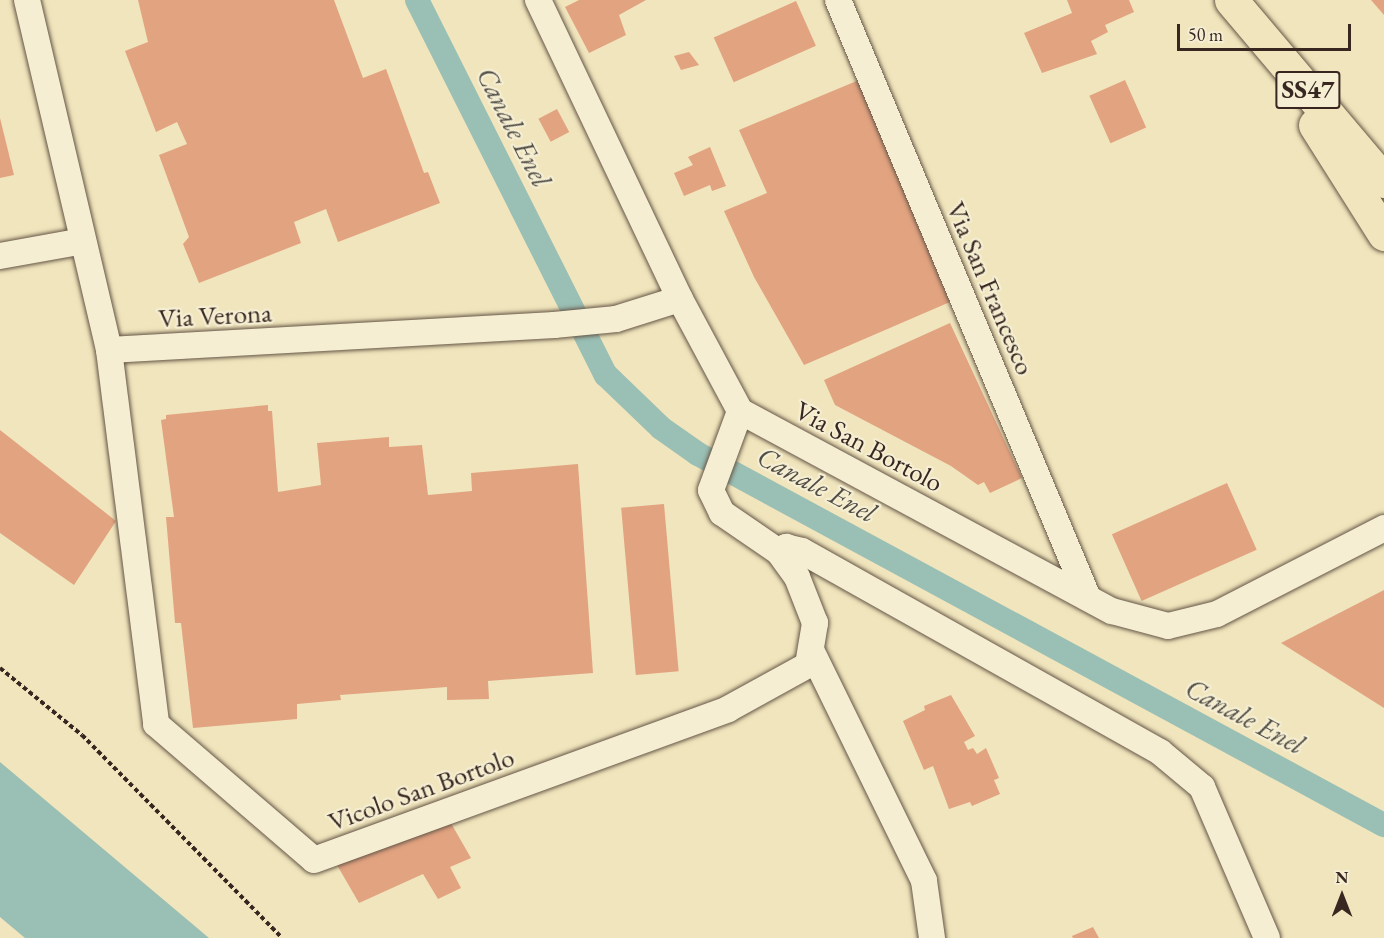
<!DOCTYPE html>
<style>
body{margin:0}
#map{position:relative;width:1384px;height:938px;overflow:hidden;background:#f0e5bc;font-family:"EB Garamond",serif}
div>[style]{position:absolute}
.water>*{inset:0;background:#9abfb4}
.canal>*{height:24px;margin:-12px;padding:0 12px;transform-origin:12px;border-radius:12px;background:#9abfb4}
.building>*{inset:0;background:#e2a380;transform-origin:0 0}
.path>*{height:4px;margin-top:-2px;transform-origin:0;background:repeating-linear-gradient(90deg,#372720 0 4.5px,transparent 0 7.5px)}
.roads{filter:drop-shadow(0 0 2px #655647) drop-shadow(0 0 2px #655647)}
.minor>*{height:26px;margin:-13px;padding:0 13px;transform-origin:13px;border-radius:13px;background:#f5eed3}
.highway>*{height:33px;margin:-16.5px;padding:0 16.5px;transform-origin:16.5px;border-radius:16.5px;background:#f0e5bc}
span{translate:-50% -50%;white-space:nowrap;text-align:center;line-height:1.15;-webkit-text-stroke:4.5px #f5eed3;paint-order:stroke}
.shield-label span{padding:2px 4px;background:#f5eed3;border:2px solid;border-radius:4px;-webkit-text-stroke-width:0}
.shield-label{font-size:26px;color:#372720;font-weight:700}
.street-label{font-size:27px;color:#372720}
.water-label{font-size:28px;color:#504d45;font-style:italic}
.north{position:absolute;left:1312px;top:866px;width:60px;height:60px;-webkit-text-stroke:4px #f5eed3;paint-order:stroke;rotate:0deg;font-size:16px;font-weight:700;line-height:24px;text-align:center;color:#372720}
.north::after{content:'';display:block;margin:auto;width:21px;height:27px;background:#372720;clip-path:polygon(50% 0,100% 100%,50% 72%,0 100%)}
.scale{position:absolute;left:1177px;top:24px;width:174px;height:27px;box-sizing:border-box;border:3px solid #372720;border-top:0;padding-left:8px;font-size:18px;line-height:21px;white-space:nowrap;color:#372720;-webkit-text-stroke:4px #f5eed3;paint-order:stroke}
</style>
<div id="map">
<div class="water">
<i style="clip-path:polygon(0 762px,209px 938px,25px 938px,0 917px)"></i>
</div>
<div class="canal">
<i style="left:417px;top:0;width:420px;rotate:63.3deg"></i>
<i style="left:606px;top:375px;width:76px;rotate:43.9deg"></i>
<i style="left:661px;top:428px;width:45px;rotate:35.1deg"></i>
<i style="left:698px;top:454px;width:780px;rotate:28.41deg"></i>
</div>
<div class="building">
<i style="clip-path:polygon(138px 0,334px 0,363px 78px,386px 69px,424px 173px,428px 172px,440px 203px,338px 242px,326px 209px,294px 222px,301px 243px,199px 283px,183px 244px,189px 237px,159px 155px,187px 144px,177px 122px,156px 132px,125px 51px,148px 42px)"></i>
<i style="clip-path:polygon(579px 0,646px 0,619px 15px,626px 35px,589px 53px,565px 7px)"></i>
<i style="clip-path:polygon(1067px 0,1129px 0,1134px 12px,1105px 25px,1108px 32px,1091px 41px,1097px 54px,1042px 73px,1024px 33px,1072px 13px)"></i>
<i style="clip-path:polygon(1371px 0,1384px 0,1384px 15px)"></i>
<i style="left:796px;top:1px;width:49px;height:90px;rotate:66deg"></i>
<i style="clip-path:polygon(689px 52px,699px 65px,681px 70px,674px 56px)"></i>
<i style="clip-path:polygon(859px 80px,950px 302px,804px 365px,754px 277px,724px 211px,767px 193px,739px 130px)"></i>
<i style="left:1125px;top:80px;width:52px;height:39px;rotate:66deg"></i>
<i style="left:557px;top:109px;width:26px;height:21px;rotate:62deg"></i>
<i style="clip-path:polygon(0 118px,14px 175px,0 178px)"></i>
<i style="clip-path:polygon(710px 147px,726px 186px,712px 191px,710px 185px,684px 196px,674px 173px,693px 165px,688px 157px)"></i>
<i style="clip-path:polygon(950px 323px,1022px 478px,990px 493px,984px 482px,978px 485px,951px 466px,835px 405px,824px 380px)"></i>
<i style="clip-path:polygon(268px 405px,268px 411px,272px 411px,278px 492px,321px 485px,317px 443px,389px 437px,389px 447px,422px 445px,428px 495px,472px 491px,471px 473px,578px 464px,593px 673px,488px 681px,489px 699px,447px 700px,447px 687px,340px 695px,341px 700px,297px 704px,297px 719px,193px 728px,181px 623px,175px 623px,166px 517px,174px 517px,161px 420px,166px 419px,166px 415px)"></i>
<i style="clip-path:polygon(0 430px,116px 521px,74px 585px,0 533px)"></i>
<i style="left:1227px;top:483px;width:73px;height:126px;rotate:66deg"></i>
<i style="left:664px;top:504px;width:168px;height:43px;rotate:85deg"></i>
<i style="clip-path:polygon(1384px 590px,1384px 708px,1281px 643px)"></i>
<i style="clip-path:polygon(951px 695px,975px 736px,964px 742px,968px 750px,973px 748px,977px 754px,986px 748px,999px 778px,994px 780px,1000px 794px,972px 806px,970px 802px,949px 809px,933px 766px,924px 770px,903px 721px,925px 710px,924px 706px)"></i>
<i style="clip-path:polygon(448px 818px,471px 858px,450px 867px,461px 888px,438px 899px,423px 874px,359px 903px,337px 865px)"></i>
<i style="clip-path:polygon(1093px 927px,1099px 938px,1073px 938px,1072px 936px)"></i>
</div>
<div class="path">
<i style="left:0;top:668px;width:106px;rotate:39.3deg"></i>
<i style="left:82px;top:735px;width:285px;rotate:45.4deg"></i>
</div>
<div class="roads">
<div class="minor">
<i style="left:27px;top:0;width:359px;rotate:76.8deg"></i>
<i style="left:109px;top:350px;width:446px;rotate:-3.2deg"></i>
<i style="left:554px;top:325px;width:62px;rotate:-5.5deg"></i>
<i style="left:616px;top:319px;width:67px;rotate:-17.4deg"></i>
<i style="left:538px;top:0;width:331px;rotate:64.6deg"></i>
<i style="left:680px;top:299px;width:127px;rotate:61.8deg"></i>
<i style="left:740px;top:411px;width:422px;rotate:28.3deg"></i>
<i style="left:1112px;top:611px;width:58px;rotate:15deg"></i>
<i style="left:1168px;top:626px;width:50px;rotate:-13.8deg"></i>
<i style="left:1217px;top:614px;width:188px;rotate:-27.2deg"></i>
<i style="left:838px;top:0;width:648px;rotate:67.31deg"></i>
<i style="left:0;top:256px;width:84px;rotate:-10.2deg"></i>
<i style="left:109px;top:350px;width:377px;rotate:82.8deg"></i>
<i style="left:156px;top:724px;width:208px;rotate:40.7deg"></i>
<i style="left:314px;top:860px;width:441px;rotate:-20deg"></i>
<i style="left:728px;top:709px;width:91px;rotate:-28.8deg"></i>
<i style="left:808px;top:665px;width:43px;rotate:-80.5deg"></i>
<i style="left:815px;top:623px;width:49px;rotate:-111.4deg"></i>
<i style="left:797px;top:577px;width:31px;rotate:-126deg"></i>
<i style="left:779px;top:552px;width:69px;rotate:-145.6deg"></i>
<i style="left:722px;top:513px;width:25px;rotate:-116deg"></i>
<i style="left:711px;top:490px;width:84px;rotate:-69.8deg"></i>
<i style="left:779px;top:552px;width:9px;rotate:-36deg"></i>
<i style="left:786px;top:547px;width:16px;rotate:14deg"></i>
<i style="left:802px;top:551px;width:411px;rotate:29.3deg"></i>
<i style="left:1160px;top:752px;width:55px;rotate:39.8deg"></i>
<i style="left:1202px;top:787px;width:164px;rotate:66.7deg"></i>
<i style="left:811px;top:650px;width:257px;rotate:63.9deg"></i>
<i style="left:924px;top:881px;width:58px;rotate:82deg"></i>
</div>
<div class="highway">
<i style="left:1231px;top:0;width:237px;rotate:49.8deg"></i>
<i style="left:1315px;top:125px;width:129px;rotate:57.7deg"></i>
</div>
</div>
<div class="shield-label">
<span style="left:1308px;top:90px">SS47</span>
</div>
<div class="street-label">
<span style="left:991px;top:288px;rotate:67deg">Via San Francesco</span>
<span style="left:215px;top:315px;rotate:-3deg">Via Verona</span>
<span style="left:869px;top:446px;rotate:28deg">Via San Bortolo</span>
<span style="left:421px;top:789px;rotate:-20deg">Vicolo San Bortolo</span>
</div>
<div class="water-label">
<span style="left:514px;top:127px;rotate:63deg">Canale Enel</span>
<span style="left:817px;top:484px;rotate:28deg">Canale Enel</span>
<span style="left:1245px;top:716px;rotate:28deg">Canale Enel</span>
</div>
<div class="north">N</div>
<div class="scale">50 m</div>
</div>
